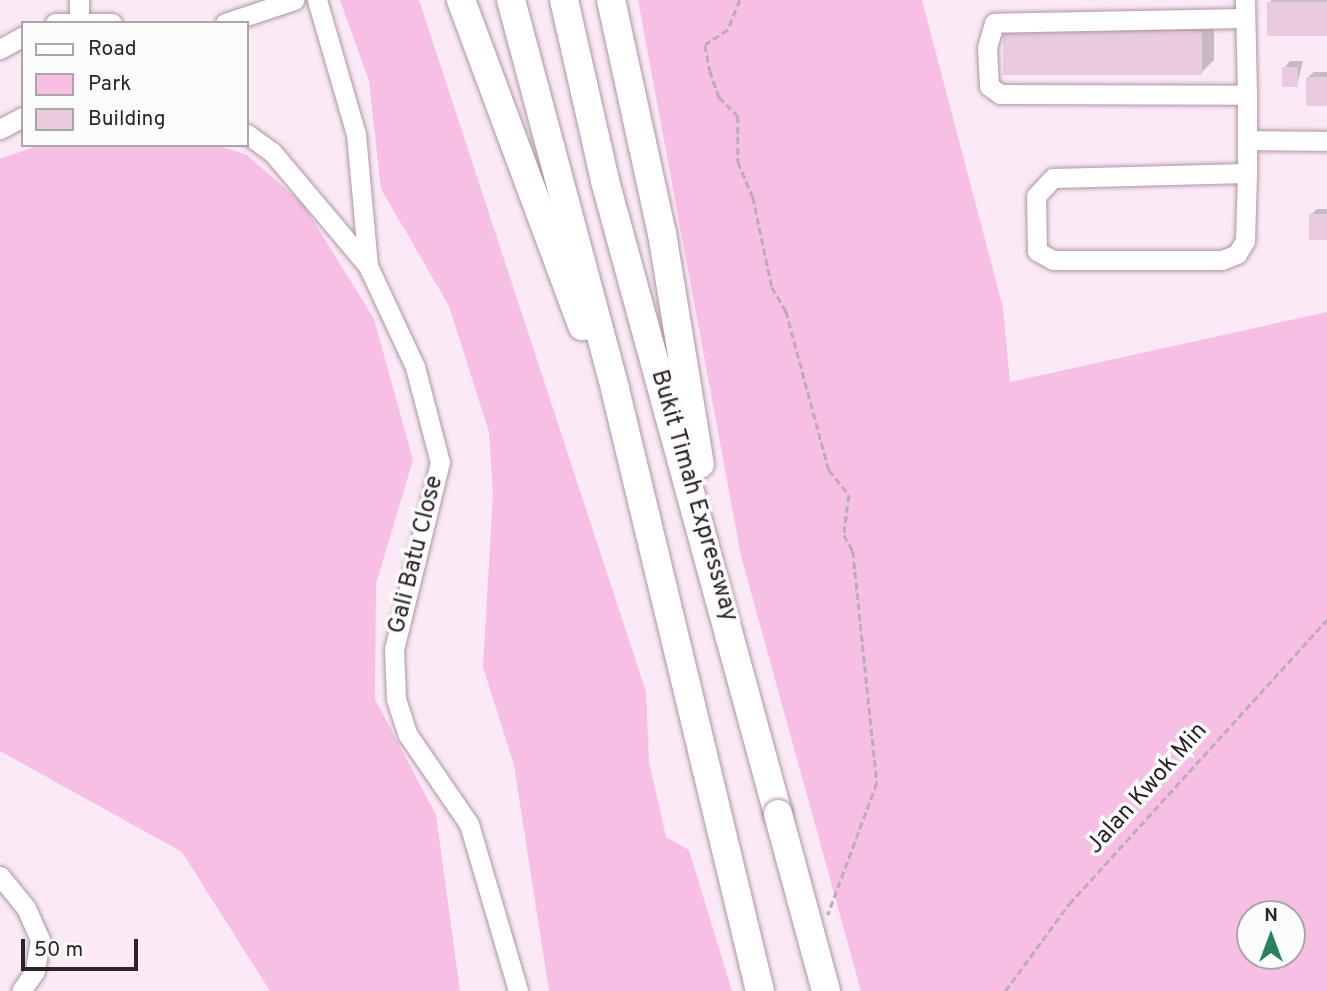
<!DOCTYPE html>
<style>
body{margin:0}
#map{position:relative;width:1327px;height:991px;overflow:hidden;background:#fbe9f5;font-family:Overpass,sans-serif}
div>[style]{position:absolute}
.green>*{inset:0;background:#f7bfe4}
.shadow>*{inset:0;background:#0003}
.building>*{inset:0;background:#e8cbde;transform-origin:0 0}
.path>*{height:2.5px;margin-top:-1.25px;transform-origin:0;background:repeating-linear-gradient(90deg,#bcacb6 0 7px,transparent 0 10.5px)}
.roads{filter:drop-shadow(0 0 2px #b094a7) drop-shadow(0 0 2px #b094a7)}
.minor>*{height:19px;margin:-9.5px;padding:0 9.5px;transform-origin:9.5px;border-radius:9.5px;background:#fff}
.highway>*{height:28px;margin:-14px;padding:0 14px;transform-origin:14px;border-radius:14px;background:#fff}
.bridges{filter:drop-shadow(0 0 2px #b094a7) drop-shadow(0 0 2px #b094a7)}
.highway-bridge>*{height:28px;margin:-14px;padding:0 14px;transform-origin:14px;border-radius:14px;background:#fff}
span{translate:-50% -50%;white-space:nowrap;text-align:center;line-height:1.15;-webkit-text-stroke:7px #fcfcfc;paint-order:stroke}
.street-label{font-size:24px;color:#2e232a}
.legend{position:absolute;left:21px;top:21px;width:228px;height:126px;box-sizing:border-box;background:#fcfcfc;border:2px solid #aaa5a8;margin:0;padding:9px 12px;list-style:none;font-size:21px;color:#2e232a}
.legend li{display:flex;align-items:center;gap:14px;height:35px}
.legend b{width:35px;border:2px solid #aaa5a8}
.north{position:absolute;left:1236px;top:900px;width:70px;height:70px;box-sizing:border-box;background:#fcfcfc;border:2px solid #aaa5a8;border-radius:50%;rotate:0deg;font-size:19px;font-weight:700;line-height:28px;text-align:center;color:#2e232a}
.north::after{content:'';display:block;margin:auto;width:24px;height:32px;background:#278259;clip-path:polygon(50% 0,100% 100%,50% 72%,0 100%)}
.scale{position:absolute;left:21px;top:939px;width:117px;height:32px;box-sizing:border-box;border:4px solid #2e232a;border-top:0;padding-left:9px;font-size:21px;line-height:24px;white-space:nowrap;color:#2e232a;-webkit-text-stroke:5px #fcfcfc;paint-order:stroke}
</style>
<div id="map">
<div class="green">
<i style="clip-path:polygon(340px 0,419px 0,646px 692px,649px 762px,666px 837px,689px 850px,732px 991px,549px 991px,514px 765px,483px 667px,493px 494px,489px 432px,449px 306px,381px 189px,369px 81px)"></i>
<i style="clip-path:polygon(evenodd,638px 0,922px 0,1003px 308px,1010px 382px,1327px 312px,1327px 991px,861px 991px,741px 556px,638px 0,1250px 914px,1292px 914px,1292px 956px,1250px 956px,1250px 914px)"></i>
<i style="clip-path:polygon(39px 145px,216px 145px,247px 155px,303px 204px,374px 319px,413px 460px,376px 584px,375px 699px,436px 815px,460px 991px,270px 991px,182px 852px,0 751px,0 159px)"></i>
</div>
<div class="shadow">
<i style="clip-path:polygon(1272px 0,1327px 0,1327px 35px,1269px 3px)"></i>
<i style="clip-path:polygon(1214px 19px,1214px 60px,1201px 73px,1005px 36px,1018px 23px)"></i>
<i style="clip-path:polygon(1290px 61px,1303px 61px,1297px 85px,1284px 68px)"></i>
<i style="clip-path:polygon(1314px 72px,1327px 72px,1327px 105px,1307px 78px)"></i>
<i style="clip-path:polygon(1317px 209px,1327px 209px,1327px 239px,1311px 215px)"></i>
</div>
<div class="building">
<i style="left:1267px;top:2px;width:60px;height:34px"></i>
<i style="left:1202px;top:31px;width:44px;height:199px;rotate:90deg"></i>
<i style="left:1282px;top:67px;width:16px;height:20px"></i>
<i style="left:1306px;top:77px;width:21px;height:29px"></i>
<i style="left:1309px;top:214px;width:18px;height:26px"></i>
</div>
<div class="path">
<i style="left:740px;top:0;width:32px;rotate:112deg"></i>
<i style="left:728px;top:30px;width:27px;rotate:147deg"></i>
<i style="left:705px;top:45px;width:26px;rotate:79deg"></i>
<i style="left:710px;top:71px;width:28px;rotate:71deg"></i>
<i style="left:719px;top:97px;width:27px;rotate:45deg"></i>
<i style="left:738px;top:116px;width:46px;rotate:90deg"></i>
<i style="left:738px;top:162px;width:38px;rotate:67deg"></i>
<i style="left:753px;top:197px;width:92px;rotate:78.1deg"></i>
<i style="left:772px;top:287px;width:28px;rotate:60deg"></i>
<i style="left:786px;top:311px;width:165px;rotate:74.9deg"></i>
<i style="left:829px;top:470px;width:32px;rotate:51deg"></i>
<i style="left:849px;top:495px;width:40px;rotate:97.1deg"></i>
<i style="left:844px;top:535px;width:18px;rotate:61deg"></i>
<i style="left:853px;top:551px;width:233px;rotate:84.1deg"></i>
<i style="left:877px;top:783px;width:141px;rotate:110.4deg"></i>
<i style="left:1005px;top:991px;width:108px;rotate:-53.7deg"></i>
<i style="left:1069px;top:904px;width:384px;rotate:-47.8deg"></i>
</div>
<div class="roads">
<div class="minor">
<i style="left:79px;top:0;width:21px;rotate:90deg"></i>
<i style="left:317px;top:0;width:140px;rotate:73.8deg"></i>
<i style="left:356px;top:134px;width:133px;rotate:84.8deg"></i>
<i style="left:1245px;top:0;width:95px;rotate:88.8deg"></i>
<i style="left:1247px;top:95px;width:78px;rotate:90deg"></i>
<i style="left:1247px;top:173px;width:68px;rotate:91.7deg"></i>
<i style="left:1245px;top:241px;width:15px;rotate:122deg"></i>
<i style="left:1237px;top:254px;width:16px;rotate:158deg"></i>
<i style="left:1222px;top:260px;width:169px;rotate:180deg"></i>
<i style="left:1053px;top:260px;width:18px;rotate:-151deg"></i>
<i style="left:1037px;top:251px;width:55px;rotate:-91deg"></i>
<i style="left:1036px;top:196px;width:25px;rotate:-47deg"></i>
<i style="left:1053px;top:178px;width:194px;rotate:-1.5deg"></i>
<i style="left:1245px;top:18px;width:251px;rotate:178.9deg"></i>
<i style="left:994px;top:23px;width:25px;rotate:106deg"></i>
<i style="left:987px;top:47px;width:39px;rotate:87deg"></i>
<i style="left:989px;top:86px;width:14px;rotate:36deg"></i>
<i style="left:1000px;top:94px;width:247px;rotate:0.2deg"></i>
<i style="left:55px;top:23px;width:57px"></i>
<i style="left:225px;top:23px;width:73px;rotate:-18.4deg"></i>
<i style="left:0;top:49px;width:26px;rotate:-29deg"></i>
<i style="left:0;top:129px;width:26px;rotate:-28deg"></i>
<i style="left:247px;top:134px;width:31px;rotate:36deg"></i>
<i style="left:272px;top:152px;width:149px;rotate:49.9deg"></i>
<i style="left:368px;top:266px;width:111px;rotate:65deg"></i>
<i style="left:415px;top:367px;width:98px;rotate:75.3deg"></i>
<i style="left:440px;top:462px;width:193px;rotate:103.8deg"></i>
<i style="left:394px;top:649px;width:50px;rotate:87.7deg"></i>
<i style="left:396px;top:699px;width:38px;rotate:72deg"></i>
<i style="left:408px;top:735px;width:108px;rotate:55.6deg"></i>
<i style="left:469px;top:824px;width:174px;rotate:73.6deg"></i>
<i style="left:1247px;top:140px;width:80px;rotate:0.7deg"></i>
<i style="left:0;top:876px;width:41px;rotate:50.9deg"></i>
<i style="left:26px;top:908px;width:34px;rotate:66deg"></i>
<i style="left:40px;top:939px;width:32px;rotate:99deg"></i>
<i style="left:35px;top:971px;width:24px;rotate:125deg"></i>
</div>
<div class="highway">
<i style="left:461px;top:0;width:348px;rotate:69.6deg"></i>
<i style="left:511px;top:0;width:403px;rotate:75deg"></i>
<i style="left:615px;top:389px;width:619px;rotate:76.46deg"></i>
<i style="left:564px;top:0;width:186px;rotate:77.2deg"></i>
<i style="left:605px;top:181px;width:656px;rotate:74.71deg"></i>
<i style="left:611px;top:0;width:239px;rotate:77.7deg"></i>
<i style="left:662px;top:233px;width:234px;rotate:80.7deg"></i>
</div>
</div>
<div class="bridges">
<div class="highway-bridge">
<i style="left:778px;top:814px;width:183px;rotate:74.8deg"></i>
</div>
</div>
<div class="street-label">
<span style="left:693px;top:496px;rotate:74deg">Bukit Timah Expressway</span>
<span style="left:417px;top:555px;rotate:-76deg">Gali Batu Close</span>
<span style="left:1148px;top:789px;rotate:-48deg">Jalan Kwok Min</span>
</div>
<ul class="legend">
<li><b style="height:9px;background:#fff"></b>Road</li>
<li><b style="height:19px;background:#f7bfe4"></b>Park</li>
<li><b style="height:19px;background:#e8cbde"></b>Building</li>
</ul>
<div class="north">N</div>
<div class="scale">50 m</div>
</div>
